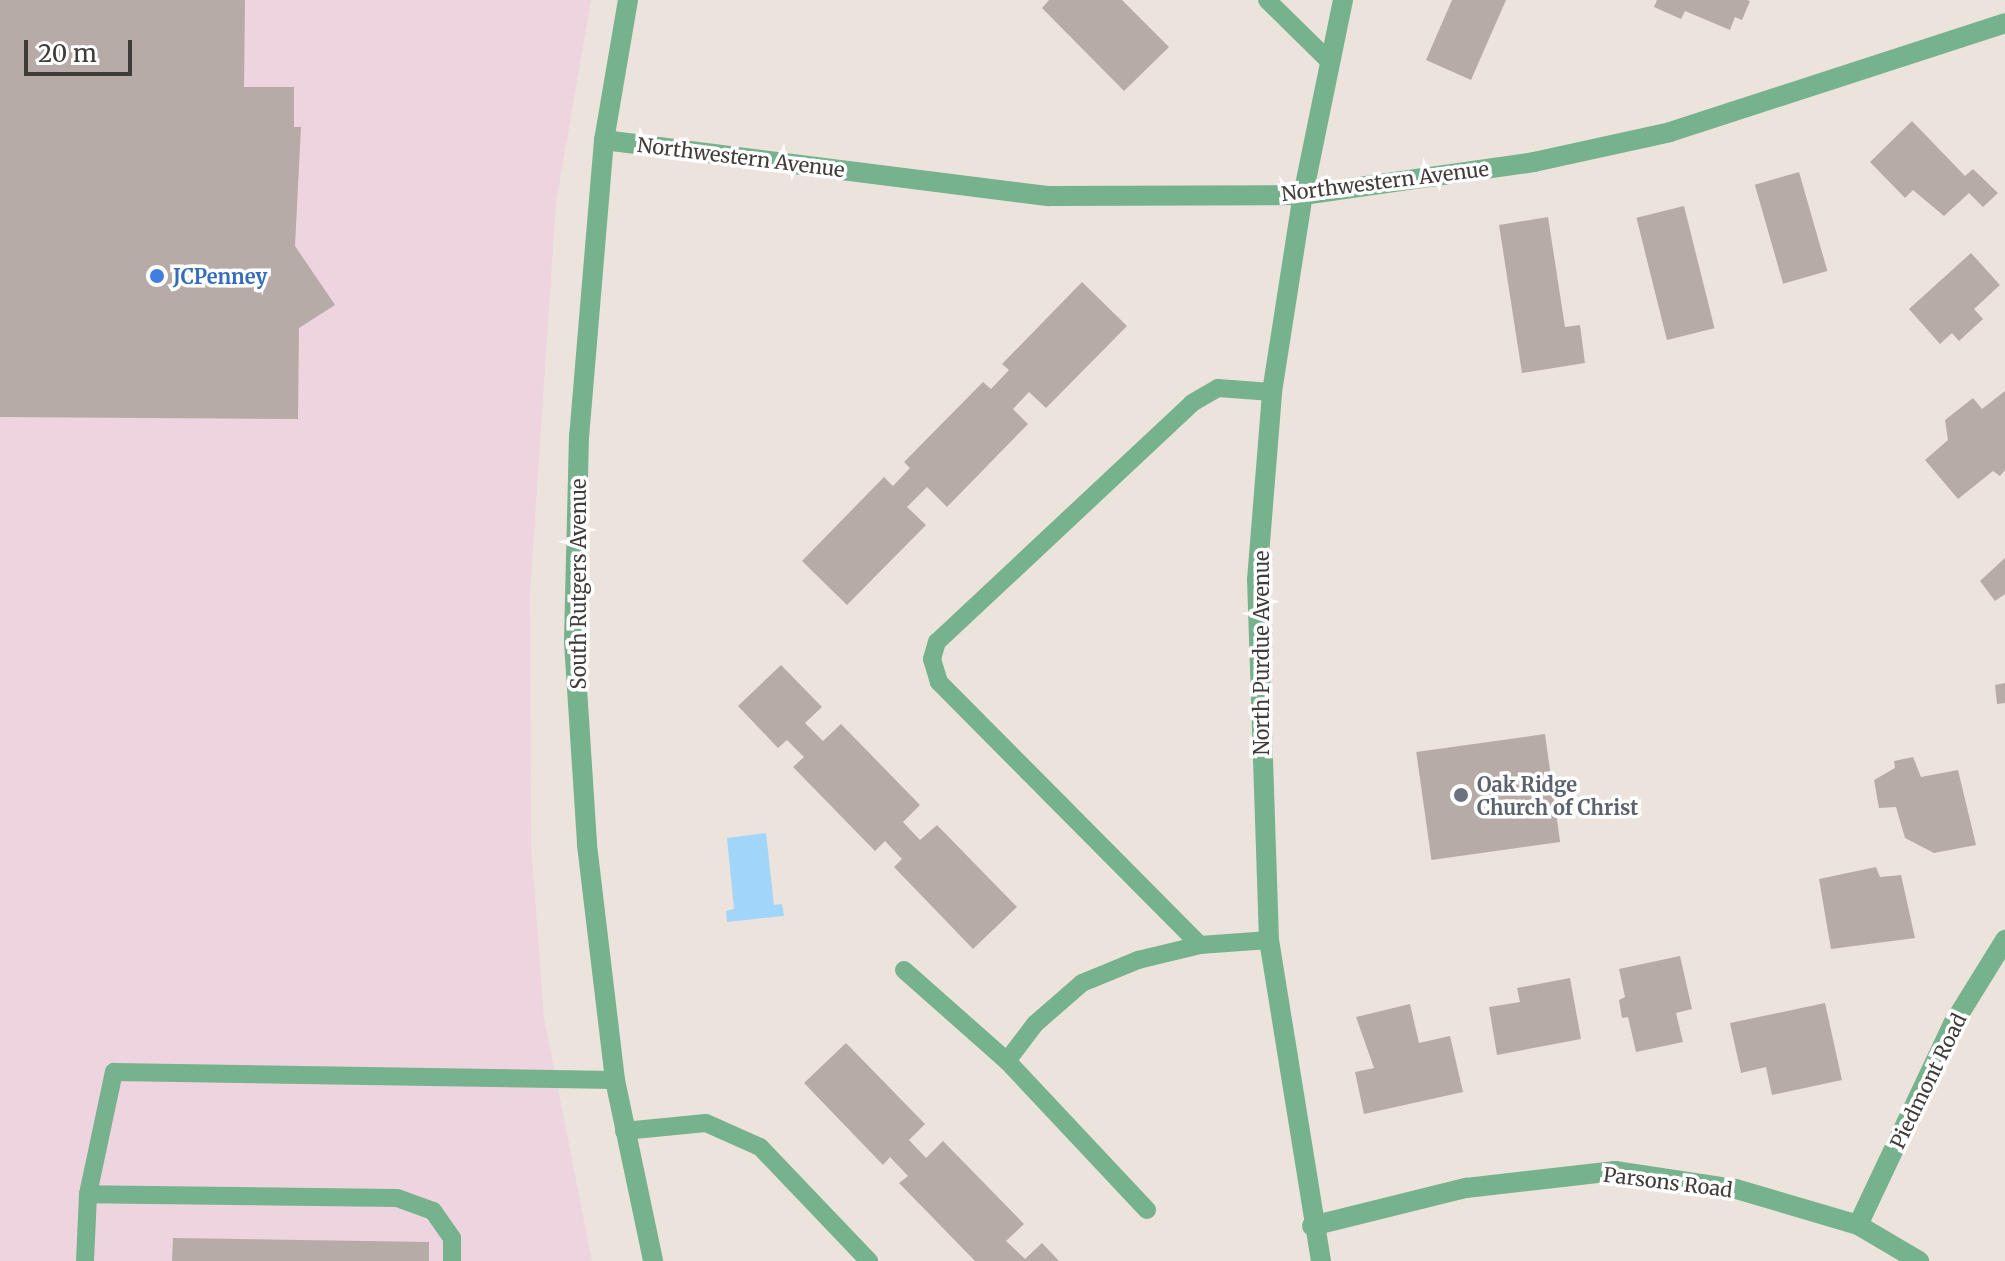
<!DOCTYPE html>
<style>
body{margin:0}
#map{position:relative;width:2005px;height:1261px;overflow:hidden;background:#ece4dc;font-family:Merriweather,serif}
div>[style]{position:absolute}
.commercial>*{inset:0;background:#edd4de}
.water>*{inset:0;background:#a2d5fa}
.building>*{inset:0;background:#b7aba8;transform-origin:0 0}
.service>*{height:18px;margin:-9px;padding:0 9px;transform-origin:9px;border-radius:9px;background:#76b28d}
.minor>*{height:20px;margin:-10px;padding:0 10px;transform-origin:10px;border-radius:10px;background:#76b28d}
.tertiary>*{height:20px;margin:-10px;padding:0 10px;transform-origin:10px;border-radius:10px;background:#76b28d}
.dots>*{width:22px;height:22px;translate:-50% -50%;box-sizing:border-box;border:4px solid #fff;border-radius:50%}
span{translate:-50% -50%;white-space:nowrap;text-align:center;line-height:1.15;-webkit-text-stroke:7px #fff;paint-order:stroke}
.street-label{font-size:20px;color:#3f3c39}
.shop-label{font-size:20px;color:#366cbe;font-weight:700}
.left{translate:0 -50%;text-align:left}
.worship-label{font-size:20px;color:#5b616d;font-weight:700}
.scale{position:absolute;left:24px;top:40px;width:108px;height:36px;box-sizing:border-box;border:4px solid #3f3c39;border-top:0;padding-left:10px;font-size:24px;line-height:28px;white-space:nowrap;color:#3f3c39;-webkit-text-stroke:6px #fff;paint-order:stroke}
</style>
<div id="map">
<div class="commercial">
<i style="clip-path:polygon(0 0,591px 0,556px 203px,530px 593px,531px 844px,544px 1018px,592px 1261px,0 1261px)"></i>
</div>
<div class="water">
<i style="clip-path:polygon(766px 833px,774px 905px,782px 904px,784px 916px,727px 922px,726px 911px,734px 909px,727px 838px)"></i>
</div>
<div class="building">
<i style="clip-path:polygon(0 0,245px 0,244px 87px,294px 87px,294px 127px,301px 127px,295px 246px,335px 305px,299px 328px,298px 419px,0 417px)"></i>
<i style="clip-path:polygon(1049px 0,1122px 0,1169px 47px,1124px 91px,1042px 8px)"></i>
<i style="clip-path:polygon(1452px 0,1506px 0,1471px 80px,1426px 60px)"></i>
<i style="clip-path:polygon(1657px 0,1747px 0,1750px 1px,1742px 20px,1735px 17px,1730px 30px,1685px 11px,1681px 19px,1654px 7px)"></i>
<i style="clip-path:polygon(1912px 121px,1965px 176px,1973px 169px,1998px 193px,1983px 207px,1969px 193px,1944px 216px,1913px 190px,1905px 198px,1870px 162px)"></i>
<i style="left:1799px;top:172px;width:103px;height:46px;rotate:74deg"></i>
<i style="left:1684px;top:206px;width:126px;height:49px;rotate:76deg"></i>
<i style="clip-path:polygon(1548px 217px,1565px 327px,1580px 325px,1585px 363px,1522px 373px,1499px 225px)"></i>
<i style="clip-path:polygon(1971px 253px,2000px 285px,1974px 309px,1983px 319px,1959px 341px,1952px 333px,1940px 344px,1909px 309px)"></i>
<i style="clip-path:polygon(1082px 282px,1127px 326px,1046px 408px,1029px 392px,1013px 409px,1028px 424px,947px 507px,927px 487px,907px 507px,926px 525px,847px 605px,802px 561px,884px 477px,893px 486px,910px 468px,904px 462px,983px 382px,991px 389px,1009px 370px,1002px 364px)"></i>
<i style="clip-path:polygon(2005px 391px,2005px 470px,2000px 476px,1993px 471px,1958px 499px,1925px 460px,1948px 440px,1945px 420px,1973px 398px,1982px 409px)"></i>
<i style="clip-path:polygon(2005px 558px,2005px 594px,1995px 601px,1980px 581px)"></i>
<i style="clip-path:polygon(781px 665px,822px 707px,805px 723px,823px 741px,841px 724px,920px 805px,903px 822px,920px 840px,937px 825px,1017px 907px,973px 949px,894px 867px,902px 859px,885px 841px,875px 851px,793px 767px,804px 757px,787px 740px,778px 748px,738px 706px)"></i>
<i style="clip-path:polygon(2005px 683px,2005px 703px,1997px 704px,1995px 685px)"></i>
<i style="left:1545px;top:734px;width:109px;height:130px;rotate:82deg"></i>
<i style="clip-path:polygon(1913px 757px,1921px 777px,1958px 770px,1976px 845px,1934px 853px,1905px 838px,1896px 807px,1879px 808px,1874px 780px,1895px 768px,1894px 761px)"></i>
<i style="clip-path:polygon(1876px 867px,1880px 877px,1901px 875px,1915px 938px,1831px 949px,1819px 879px)"></i>
<i style="clip-path:polygon(1680px 956px,1692px 1009px,1676px 1013px,1683px 1042px,1636px 1052px,1628px 1017px,1622px 1018px,1619px 1000px,1625px 997px,1619px 969px)"></i>
<i style="clip-path:polygon(1570px 978px,1581px 1039px,1497px 1055px,1489px 1007px,1520px 1002px,1517px 988px)"></i>
<i style="clip-path:polygon(1825px 1003px,1842px 1080px,1772px 1095px,1766px 1067px,1741px 1073px,1730px 1023px)"></i>
<i style="clip-path:polygon(1410px 1004px,1419px 1043px,1450px 1036px,1463px 1092px,1364px 1114px,1355px 1072px,1374px 1068px,1356px 1017px)"></i>
<i style="clip-path:polygon(846px 1043px,925px 1124px,909px 1140px,926px 1158px,943px 1141px,1024px 1224px,1006px 1241px,1025px 1259px,1042px 1243px,1059px 1261px,975px 1261px,899px 1183px,908px 1176px,890px 1157px,883px 1165px,804px 1083px)"></i>
<i style="clip-path:polygon(173px 1238px,429px 1242px,429px 1261px,172px 1261px)"></i>
</div>
<div class="service">
<i style="left:1267px;top:0;width:86px;rotate:44.5deg"></i>
<i style="left:1200px;top:945px;width:371px;rotate:-134.8deg"></i>
<i style="left:939px;top:682px;width:24px;rotate:-107deg"></i>
<i style="left:932px;top:659px;width:18px;rotate:-74deg"></i>
<i style="left:937px;top:642px;width:349px;rotate:-43.1deg"></i>
<i style="left:1192px;top:403px;width:30px;rotate:-30deg"></i>
<i style="left:1218px;top:388px;width:54px;rotate:4.2deg"></i>
<i style="left:904px;top:970px;width:137px;rotate:41.5deg"></i>
<i style="left:624px;top:1131px;width:82px;rotate:-5.6deg"></i>
<i style="left:706px;top:1123px;width:59px;rotate:24deg"></i>
<i style="left:760px;top:1147px;width:158px;rotate:46.3deg"></i>
<i style="left:1147px;top:1210px;width:204px;rotate:-133.2deg"></i>
<i style="left:1007px;top:1061px;width:46px;rotate:-52.9deg"></i>
<i style="left:1035px;top:1024px;width:62px;rotate:-41.1deg"></i>
<i style="left:1082px;top:983px;width:61px;rotate:-22.3deg"></i>
<i style="left:1138px;top:960px;width:64px;rotate:-13.6deg"></i>
<i style="left:1200px;top:945px;width:69px;rotate:-4.1deg"></i>
<i style="left:85px;top:1261px;width:67px;rotate:-87.4deg"></i>
<i style="left:452px;top:1261px;width:23px;rotate:-90deg"></i>
<i style="left:452px;top:1238px;width:33px;rotate:-125deg"></i>
<i style="left:433px;top:1211px;width:38px;rotate:-160deg"></i>
<i style="left:397px;top:1198px;width:309px;rotate:-179.3deg"></i>
<i style="left:88px;top:1194px;width:125px;rotate:-78deg"></i>
<i style="left:114px;top:1072px;width:501px;rotate:0.91deg"></i>
</div>
<div class="minor">
<i style="left:1858px;top:1225px;width:222px;rotate:-64.7deg"></i>
<i style="left:1953px;top:1024px;width:99px;rotate:-58.2deg"></i>
<i style="left:1312px;top:1226px;width:159px;rotate:-13.9deg"></i>
<i style="left:1466px;top:1188px;width:150px;rotate:-6.5deg"></i>
<i style="left:1615px;top:1171px;width:122px;rotate:8.5deg"></i>
<i style="left:1736px;top:1189px;width:127px;rotate:16.4deg"></i>
<i style="left:1858px;top:1225px;width:71px;rotate:30.5deg"></i>
<i style="left:1321px;top:1261px;width:325px;rotate:-99.2deg"></i>
<i style="left:1269px;top:940px;width:360px;rotate:-91.9deg"></i>
<i style="left:1257px;top:580px;width:189px;rotate:-85.4deg"></i>
<i style="left:1272px;top:392px;width:199px;rotate:-81.1deg"></i>
<i style="left:1303px;top:195px;width:199px;rotate:-78.4deg"></i>
</div>
<div class="tertiary">
<i style="left:628px;top:0;width:142px;rotate:99.7deg"></i>
<i style="left:604px;top:140px;width:296px;rotate:94.8deg"></i>
<i style="left:579px;top:435px;width:207px;rotate:91.4deg"></i>
<i style="left:574px;top:642px;width:203px;rotate:86.3deg"></i>
<i style="left:587px;top:845px;width:237px;rotate:83.2deg"></i>
<i style="left:615px;top:1080px;width:185px;rotate:78.1deg"></i>
<i style="left:604px;top:140px;width:449px;rotate:7.2deg"></i>
<i style="left:1049px;top:196px;width:254px;rotate:-0.2deg"></i>
<i style="left:1303px;top:195px;width:233px;rotate:-8.1deg"></i>
<i style="left:1534px;top:162px;width:139px;rotate:-12.4deg"></i>
<i style="left:1670px;top:132px;width:352px;rotate:-18deg"></i>
</div>
<div class="dots">
<i style="left:157px;top:276px;background:#3f7fe0"></i>
<i style="left:1461px;top:795px;background:#6b7280"></i>
</div>
<div class="street-label">
<span style="left:741px;top:157px;rotate:7deg">Northwestern Avenue</span>
<span style="left:1385px;top:181px;rotate:-7deg">Northwestern Avenue</span>
<span style="left:578px;top:584px;rotate:-90deg">South Rutgers Avenue</span>
<span style="left:1261px;top:653px;rotate:-90deg">North Purdue Avenue</span>
<span style="left:1928px;top:1081px;rotate:-64deg">Piedmont Road</span>
<span style="left:1668px;top:1182px;rotate:7deg">Parsons Road</span>
</div>
<div class="shop-label">
<span class="left" style="left:173px;top:276px">JCPenney</span>
</div>
<div class="worship-label">
<span class="left" style="left:1477px;top:796px">Oak Ridge<br>Church of Christ</span>
</div>
<div class="scale">20 m</div>
</div>
